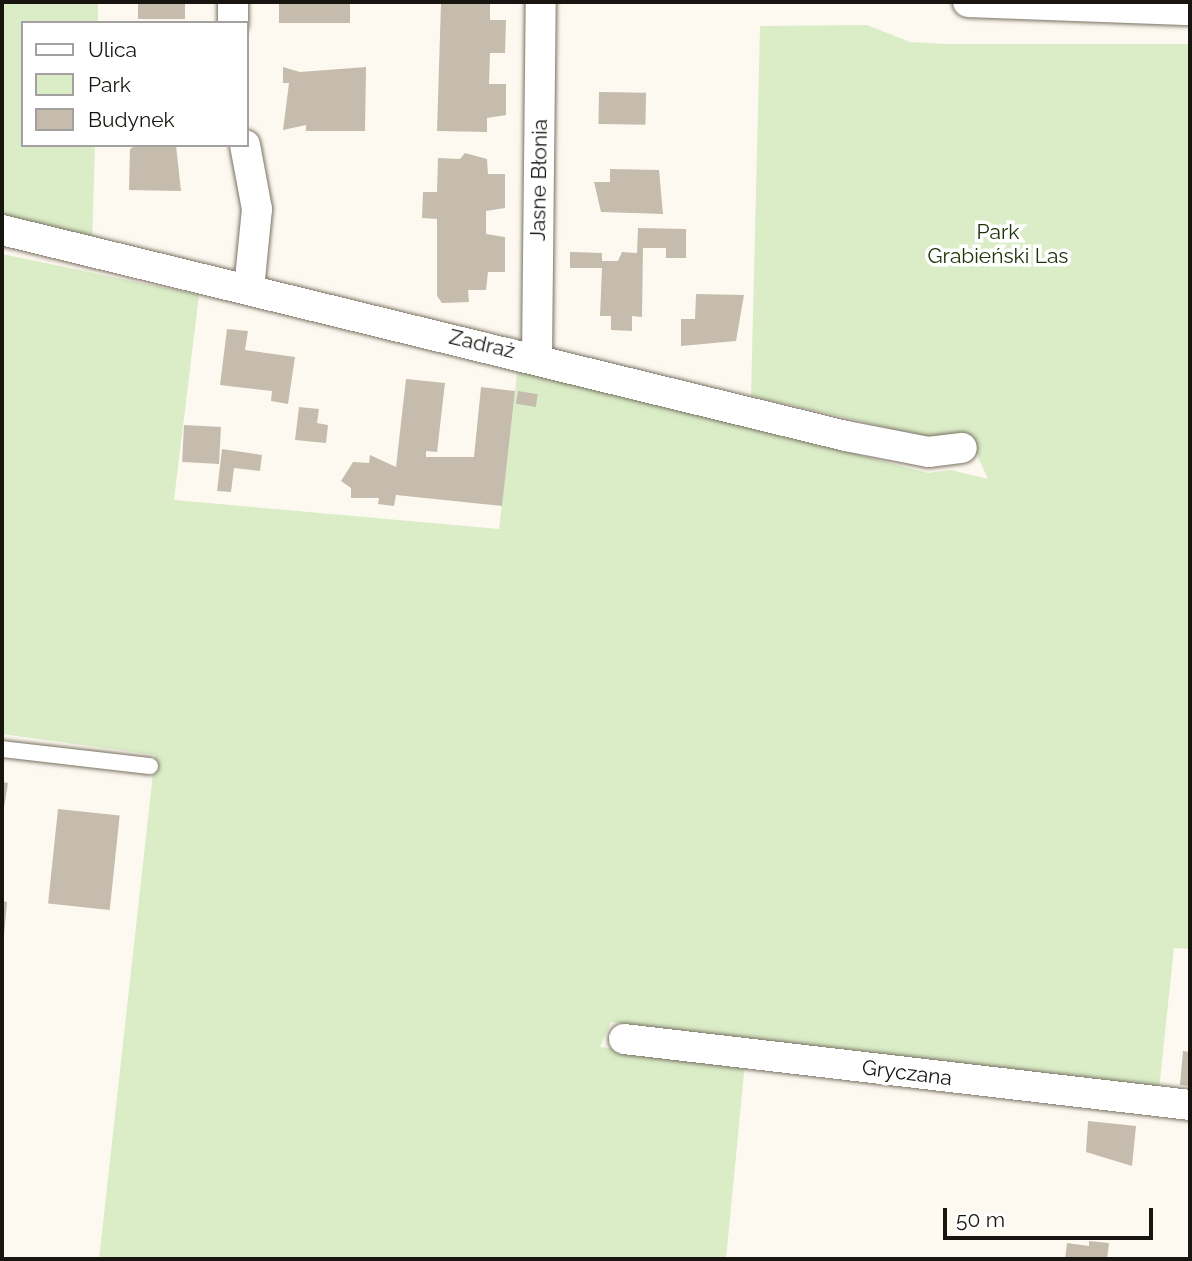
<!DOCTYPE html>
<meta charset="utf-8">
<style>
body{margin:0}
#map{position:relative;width:1192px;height:1261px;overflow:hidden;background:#fef9f0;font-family:Raleway,sans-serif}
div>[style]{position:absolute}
.green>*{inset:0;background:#daedc7}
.building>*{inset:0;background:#c5bcad;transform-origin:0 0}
.roads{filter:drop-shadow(0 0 2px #797163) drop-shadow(0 0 2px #797163)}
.service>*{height:16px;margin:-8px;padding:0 8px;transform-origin:8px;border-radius:8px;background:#fff}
.minor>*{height:30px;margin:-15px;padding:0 15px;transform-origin:15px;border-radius:15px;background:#fff}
span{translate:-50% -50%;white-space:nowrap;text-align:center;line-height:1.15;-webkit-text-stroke:7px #fff;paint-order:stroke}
.street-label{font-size:21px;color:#181510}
.park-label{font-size:21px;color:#213307}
.frame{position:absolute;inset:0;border:4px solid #181510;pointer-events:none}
.legend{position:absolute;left:21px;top:21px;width:228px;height:126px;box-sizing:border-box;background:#fff;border:2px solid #a3a19f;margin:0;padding:9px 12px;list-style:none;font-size:21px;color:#181510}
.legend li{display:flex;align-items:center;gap:14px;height:35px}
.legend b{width:35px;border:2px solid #a3a19f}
.scale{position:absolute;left:943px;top:1208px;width:210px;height:32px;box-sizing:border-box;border:4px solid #181510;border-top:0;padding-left:9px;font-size:21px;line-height:24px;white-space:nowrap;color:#181510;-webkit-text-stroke:5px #fff;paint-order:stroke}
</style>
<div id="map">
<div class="green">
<i style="clip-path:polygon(2px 2px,98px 2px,98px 23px,23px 23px,23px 145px,95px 145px,92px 245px,2px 220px)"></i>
<i style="clip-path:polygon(867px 25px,910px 42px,947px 44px,1190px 44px,1190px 949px,1174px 948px,1159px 1090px,611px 1022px,600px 1047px,745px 1063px,726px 1259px,99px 1259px,155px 755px,2px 734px,2px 254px,199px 295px,174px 500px,499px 529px,518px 366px,928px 473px,951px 470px,988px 479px,977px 455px,941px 440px,751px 396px,760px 26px)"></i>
</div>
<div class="building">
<i style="left:138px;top:2px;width:47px;height:17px"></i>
<i style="left:279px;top:2px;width:71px;height:21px"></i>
<i style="clip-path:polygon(441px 3px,490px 4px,490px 20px,506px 20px,505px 53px,490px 53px,489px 84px,506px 84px,506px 115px,487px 118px,487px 132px,437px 131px)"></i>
<i style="clip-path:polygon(283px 67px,300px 72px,366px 67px,365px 131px,306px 131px,306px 125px,283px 130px,289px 83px,283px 83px)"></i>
<i style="left:599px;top:92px;width:47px;height:32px;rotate:1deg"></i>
<i style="clip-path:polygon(136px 145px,176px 145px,181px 191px,129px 190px,130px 149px)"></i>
<i style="clip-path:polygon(465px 153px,487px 159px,488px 174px,505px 174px,505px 208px,486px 211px,486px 234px,505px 237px,505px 272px,488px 272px,486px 290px,468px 290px,469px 302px,442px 303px,437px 296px,437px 219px,422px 218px,423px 192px,437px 192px,438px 158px,460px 159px)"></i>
<i style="clip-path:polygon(610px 169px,659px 170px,663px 214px,601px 212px,594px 182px,610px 182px)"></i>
<i style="clip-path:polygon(638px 228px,686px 229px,686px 258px,666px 258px,666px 248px,643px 248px,642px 317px,632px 316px,632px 331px,611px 330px,611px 316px,600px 316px,602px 268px,570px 268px,570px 252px,602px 253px,602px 261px,618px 261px,622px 252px,637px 253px)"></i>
<i style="clip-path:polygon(696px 294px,744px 295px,736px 341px,681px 346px,681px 319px,695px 319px)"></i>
<i style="clip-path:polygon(227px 329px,248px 331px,245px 350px,295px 357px,288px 404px,271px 401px,272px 391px,220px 385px)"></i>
<i style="clip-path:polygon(406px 379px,445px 383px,437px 452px,426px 451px,426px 457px,474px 457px,481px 387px,515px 391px,502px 506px,396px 495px,394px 506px,378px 504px,379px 498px,351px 498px,351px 488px,341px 481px,353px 462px,369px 463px,370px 455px,396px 467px)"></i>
<i style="left:518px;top:391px;width:20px;height:13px;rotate:9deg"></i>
<i style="clip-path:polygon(299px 407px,319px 409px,317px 423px,328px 425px,326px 443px,295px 440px)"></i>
<i style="left:184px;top:425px;width:37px;height:37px;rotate:3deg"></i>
<i style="clip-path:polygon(222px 449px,262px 455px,260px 471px,234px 468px,231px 492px,217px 491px)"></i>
<i style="clip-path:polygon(2px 782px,8px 783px,3px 814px,2px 814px)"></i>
<i style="left:58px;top:809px;width:62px;height:95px;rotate:6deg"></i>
<i style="clip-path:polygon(2px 901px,7px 902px,4px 936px,2px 936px)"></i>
<i style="clip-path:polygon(1183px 1051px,1190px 1052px,1190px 1086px,1180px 1085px)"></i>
<i style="clip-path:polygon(1088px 1121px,1136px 1126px,1132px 1166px,1086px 1152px)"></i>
<i style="clip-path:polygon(1089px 1241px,1109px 1243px,1107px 1259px,1065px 1259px,1067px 1243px,1089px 1246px)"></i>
</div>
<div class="roads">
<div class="service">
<i style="left:2px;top:749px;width:149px;rotate:6.6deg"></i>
</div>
<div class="minor">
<i style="left:968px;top:2px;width:222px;rotate:2.1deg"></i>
<i style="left:233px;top:23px;width:21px;rotate:-90deg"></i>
<i style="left:245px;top:145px;width:65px;rotate:79.4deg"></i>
<i style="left:257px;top:209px;width:80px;rotate:95.7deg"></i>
<i style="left:2px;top:230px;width:869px;rotate:13.72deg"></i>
<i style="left:846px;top:436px;width:84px;rotate:11deg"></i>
<i style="left:928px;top:452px;width:34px;rotate:-7deg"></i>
<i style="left:537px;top:357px;width:355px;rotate:-89.4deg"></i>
<i style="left:624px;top:1039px;width:570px;rotate:6.65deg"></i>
</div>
</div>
<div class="street-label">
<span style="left:539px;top:180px;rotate:-89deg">Jasne Błonia</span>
<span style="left:482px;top:344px;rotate:13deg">Zadraż</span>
<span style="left:907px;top:1073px;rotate:7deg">Gryczana</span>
</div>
<div class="park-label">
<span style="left:998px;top:244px">Park<br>Grabieński Las</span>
</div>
<div class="frame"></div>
<ul class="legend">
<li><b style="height:9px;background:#fff"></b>Ulica</li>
<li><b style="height:19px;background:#daedc7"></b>Park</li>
<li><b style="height:19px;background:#c5bcad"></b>Budynek</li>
</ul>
<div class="scale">50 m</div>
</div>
